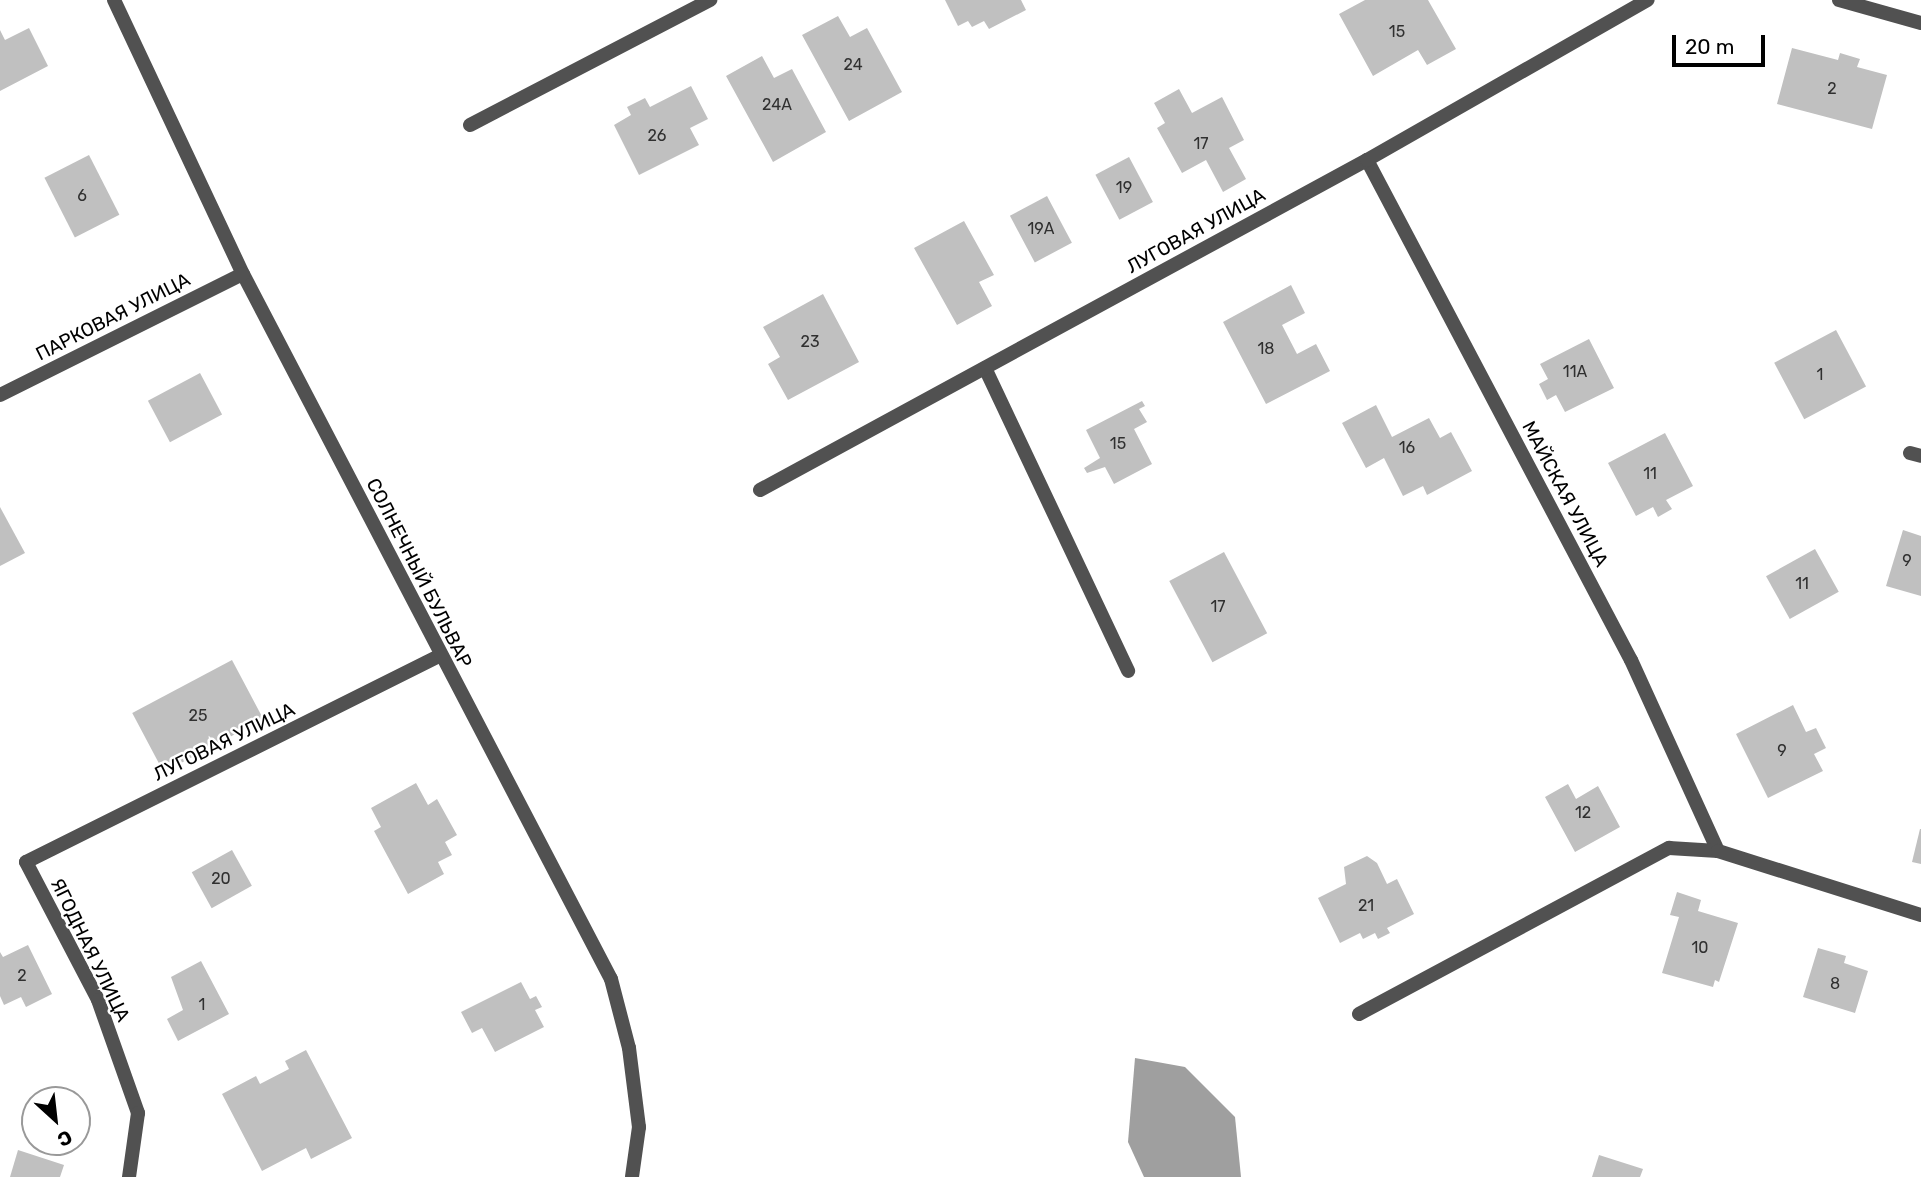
<!DOCTYPE html>
<meta charset="utf-8">
<style>
body{margin:0}
#map{position:relative;width:1921px;height:1177px;overflow:hidden;background:#fff;font-family:Rubik,sans-serif}
div>[style]{position:absolute}
.water>*{inset:0;background:#9f9f9f}
.building>*{inset:0;background:#c0c0c0;transform-origin:0 0}
.service>*{height:14px;margin:-7px;padding:0 7px;transform-origin:7px;border-radius:7px;background:#515151}
.minor>*{height:14px;margin:-7px;padding:0 7px;transform-origin:7px;border-radius:7px;background:#515151}
span{translate:-50% -50%;white-space:nowrap;text-align:center;line-height:1.15;-webkit-text-stroke:5px #fff;paint-order:stroke}
.number-label{font-size:16px;color:#303030}
.number-label span{-webkit-text-stroke-width:0}
.street-label{font-size:19px;color:#000}
.north{position:absolute;left:21px;top:1086px;width:70px;height:70px;box-sizing:border-box;background:#fff;border:2px solid #999;border-radius:50%;rotate:153deg;font-size:19px;font-weight:700;line-height:28px;text-align:center;color:#000}
.north::after{content:'';display:block;margin:auto;width:24px;height:32px;background:#000;clip-path:polygon(50% 0,100% 100%,50% 72%,0 100%)}
.scale{position:absolute;left:1672px;top:35px;width:93px;height:32px;box-sizing:border-box;border:4px solid #000;border-top:0;padding-left:9px;font-size:21px;line-height:24px;white-space:nowrap;color:#000;-webkit-text-stroke:5px #fff;paint-order:stroke}
</style>
<div id="map">
<div class="water">
<i style="clip-path:polygon(1135px 1058px,1185px 1067px,1235px 1117px,1241px 1177px,1144px 1177px,1128px 1142px)"></i>
</div>
<div class="building">
<i style="clip-path:polygon(945px 0,1021px 0,1026px 10px,989px 29px,984px 21px,972px 27px,968px 21px,958px 26px)"></i>
<i style="clip-path:polygon(1365px 0,1428px 0,1456px 49px,1427px 65px,1418px 50px,1373px 76px,1339px 14px)"></i>
<i style="clip-path:polygon(838px 16px,850px 37px,867px 28px,902px 92px,849px 121px,802px 35px)"></i>
<i style="clip-path:polygon(29px 28px,48px 66px,0 91px,0 30px,5px 40px)"></i>
<i style="clip-path:polygon(1792px 48px,1838px 60px,1840px 53px,1860px 59px,1857px 67px,1887px 75px,1872px 129px,1777px 104px)"></i>
<i style="clip-path:polygon(762px 56px,774px 78px,792px 69px,826px 132px,773px 162px,726px 76px)"></i>
<i style="clip-path:polygon(691px 86px,708px 119px,690px 128px,699px 145px,639px 175px,614px 125px,631px 115px,627px 107px,645px 98px,650px 107px)"></i>
<i style="clip-path:polygon(1179px 89px,1192px 113px,1222px 97px,1244px 140px,1229px 148px,1246px 179px,1223px 192px,1206px 160px,1182px 173px,1157px 128px,1165px 123px,1154px 103px)"></i>
<i style="left:89px;top:155px;width:67px;height:50px;rotate:63deg"></i>
<i style="left:1129px;top:157px;width:51px;height:38px;rotate:62deg"></i>
<i style="left:1047px;top:196px;width:53px;height:42px;rotate:62deg"></i>
<i style="clip-path:polygon(964px 221px,994px 275px,979px 282px,992px 306px,957px 325px,914px 248px)"></i>
<i style="clip-path:polygon(1291px 285px,1305px 313px,1282px 325px,1297px 354px,1316px 344px,1330px 371px,1266px 404px,1223px 322px)"></i>
<i style="clip-path:polygon(823px 294px,859px 362px,788px 400px,768px 364px,780px 357px,763px 327px)"></i>
<i style="left:1836px;top:330px;width:64px;height:70px;rotate:62deg"></i>
<i style="clip-path:polygon(1589px 339px,1614px 388px,1565px 412px,1556px 395px,1547px 400px,1539px 384px,1548px 379px,1540px 364px)"></i>
<i style="left:200px;top:373px;width:47px;height:59px;rotate:62deg"></i>
<i style="clip-path:polygon(1142px 401px,1145px 406px,1139px 409px,1147px 422px,1134px 429px,1152px 464px,1114px 484px,1105px 467px,1087px 473px,1084px 468px,1100px 458px,1086px 430px)"></i>
<i style="clip-path:polygon(1376px 405px,1392px 437px,1429px 418px,1440px 438px,1451px 432px,1472px 471px,1427px 495px,1423px 486px,1403px 496px,1384px 458px,1366px 468px,1342px 423px)"></i>
<i style="clip-path:polygon(1665px 433px,1693px 486px,1666px 500px,1672px 509px,1658px 517px,1653px 507px,1636px 516px,1608px 463px)"></i>
<i style="clip-path:polygon(0 507px,25px 553px,0 566px)"></i>
<i style="clip-path:polygon(1903px 530px,1921px 536px,1921px 596px,1886px 586px)"></i>
<i style="left:1815px;top:549px;width:49px;height:56px;rotate:61deg"></i>
<i style="left:1224px;top:552px;width:92px;height:62px;rotate:62deg"></i>
<i style="left:232px;top:660px;width:67px;height:113px;rotate:62deg"></i>
<i style="clip-path:polygon(1793px 705px,1806px 732px,1816px 728px,1826px 748px,1814px 754px,1823px 771px,1768px 798px,1736px 734px)"></i>
<i style="clip-path:polygon(416px 783px,428px 805px,437px 799px,457px 835px,445px 842px,452px 855px,438px 862px,444px 874px,408px 894px,374px 831px,381px 827px,371px 808px)"></i>
<i style="clip-path:polygon(1568px 784px,1576px 799px,1598px 786px,1620px 827px,1575px 852px,1545px 797px)"></i>
<i style="clip-path:polygon(1920px 829px,1921px 829px,1921px 864px,1912px 862px)"></i>
<i style="left:232px;top:850px;width:41px;height:46px;rotate:61deg"></i>
<i style="clip-path:polygon(1367px 856px,1377px 863px,1387px 884px,1397px 879px,1414px 914px,1387px 928px,1390px 933px,1378px 939px,1375px 933px,1363px 939px,1360px 933px,1340px 943px,1318px 898px,1346px 884px,1344px 867px)"></i>
<i style="clip-path:polygon(1677px 892px,1701px 900px,1698px 911px,1738px 923px,1719px 982px,1715px 980px,1713px 987px,1662px 973px,1679px 917px,1670px 915px)"></i>
<i style="clip-path:polygon(28px 945px,52px 994px,26px 1007px,21px 997px,4px 1005px,0 996px,0 952px,3px 957px)"></i>
<i style="clip-path:polygon(1818px 948px,1846px 956px,1844px 963px,1868px 971px,1855px 1013px,1803px 997px)"></i>
<i style="clip-path:polygon(201px 961px,229px 1014px,178px 1041px,167px 1019px,183px 1010px,171px 977px)"></i>
<i style="clip-path:polygon(521px 982px,530px 999px,536px 996px,542px 1007px,535px 1010px,544px 1027px,495px 1052px,482px 1028px,472px 1033px,461px 1012px)"></i>
<i style="clip-path:polygon(306px 1050px,352px 1138px,311px 1159px,306px 1148px,262px 1171px,222px 1094px,256px 1076px,260px 1084px,289px 1069px,285px 1061px)"></i>
<i style="clip-path:polygon(18px 1150px,64px 1165px,60px 1177px,10px 1177px)"></i>
<i style="clip-path:polygon(1599px 1155px,1643px 1169px,1640px 1177px,1592px 1177px)"></i>
</div>
<div class="service">
<i style="left:985px;top:368px;width:335px;rotate:64.7deg"></i>
<i style="left:26px;top:862px;width:462px;rotate:-26.5deg"></i>
</div>
<div class="minor">
<i style="left:114px;top:0;width:303px;rotate:64.8deg"></i>
<i style="left:243px;top:274px;width:795px;rotate:62.44deg"></i>
<i style="left:611px;top:979px;width:71px;rotate:75.4deg"></i>
<i style="left:629px;top:1048px;width:80px;rotate:82.8deg"></i>
<i style="left:639px;top:1127px;width:50px;rotate:98deg"></i>
<i style="left:1839px;top:0;width:85px;rotate:15.7deg"></i>
<i style="left:470px;top:125px;width:271px;rotate:-27.5deg"></i>
<i style="left:1367px;top:160px;width:565px;rotate:62.17deg"></i>
<i style="left:1631px;top:660px;width:210px;rotate:65.5deg"></i>
<i style="left:0;top:395px;width:271px;rotate:-26.5deg"></i>
<i style="left:1910px;top:453px;width:11px;rotate:15deg"></i>
<i style="left:760px;top:490px;width:691px;rotate:-28.53deg"></i>
<i style="left:1367px;top:160px;width:323px;rotate:-29.7deg"></i>
<i style="left:26px;top:862px;width:156px;rotate:62.4deg"></i>
<i style="left:98px;top:1000px;width:120px;rotate:70.5deg"></i>
<i style="left:138px;top:1113px;width:65px;rotate:98deg"></i>
<i style="left:1359px;top:1014px;width:352px;rotate:-28.2deg"></i>
<i style="left:1669px;top:848px;width:49px;rotate:3.5deg"></i>
<i style="left:1718px;top:851px;width:213px;rotate:17.5deg"></i>
</div>
<div class="number-label">
<span style="left:1397px;top:32px">15</span>
<span style="left:853px;top:65px">24</span>
<span style="left:1832px;top:89px">2</span>
<span style="left:777px;top:105px">24А</span>
<span style="left:657px;top:136px">26</span>
<span style="left:1201px;top:144px">17</span>
<span style="left:1124px;top:188px">19</span>
<span style="left:82px;top:196px">6</span>
<span style="left:1041px;top:229px">19А</span>
<span style="left:810px;top:342px">23</span>
<span style="left:1266px;top:349px">18</span>
<span style="left:1575px;top:372px">11А</span>
<span style="left:1820px;top:375px">1</span>
<span style="left:1118px;top:444px">15</span>
<span style="left:1407px;top:448px">16</span>
<span style="left:1650px;top:474px">11</span>
<span style="left:1907px;top:561px">9</span>
<span style="left:1802px;top:584px">11</span>
<span style="left:1218px;top:607px">17</span>
<span style="left:198px;top:716px">25</span>
<span style="left:1782px;top:751px">9</span>
<span style="left:1583px;top:813px">12</span>
<span style="left:221px;top:879px">20</span>
<span style="left:1366px;top:906px">21</span>
<span style="left:1700px;top:948px">10</span>
<span style="left:22px;top:976px">2</span>
<span style="left:1835px;top:984px">8</span>
<span style="left:202px;top:1005px">1</span>
</div>
<div class="street-label">
<span style="left:1196px;top:231px;rotate:-29deg">ЛУГОВАЯ УЛИЦА</span>
<span style="left:113px;top:317px;rotate:-27deg">ПАРКОВАЯ УЛИЦА</span>
<span style="left:1565px;top:494px;rotate:62deg">МАЙСКАЯ УЛИЦА</span>
<span style="left:419px;top:573px;rotate:63deg">СОЛНЕЧНЫЙ БУЛЬВАР</span>
<span style="left:224px;top:742px;rotate:-26deg">ЛУГОВАЯ УЛИЦА</span>
<span style="left:90px;top:950px;rotate:64deg">ЯГОДНАЯ УЛИЦА</span>
</div>
<div class="north">С</div>
<div class="scale">20 m</div>
</div>
